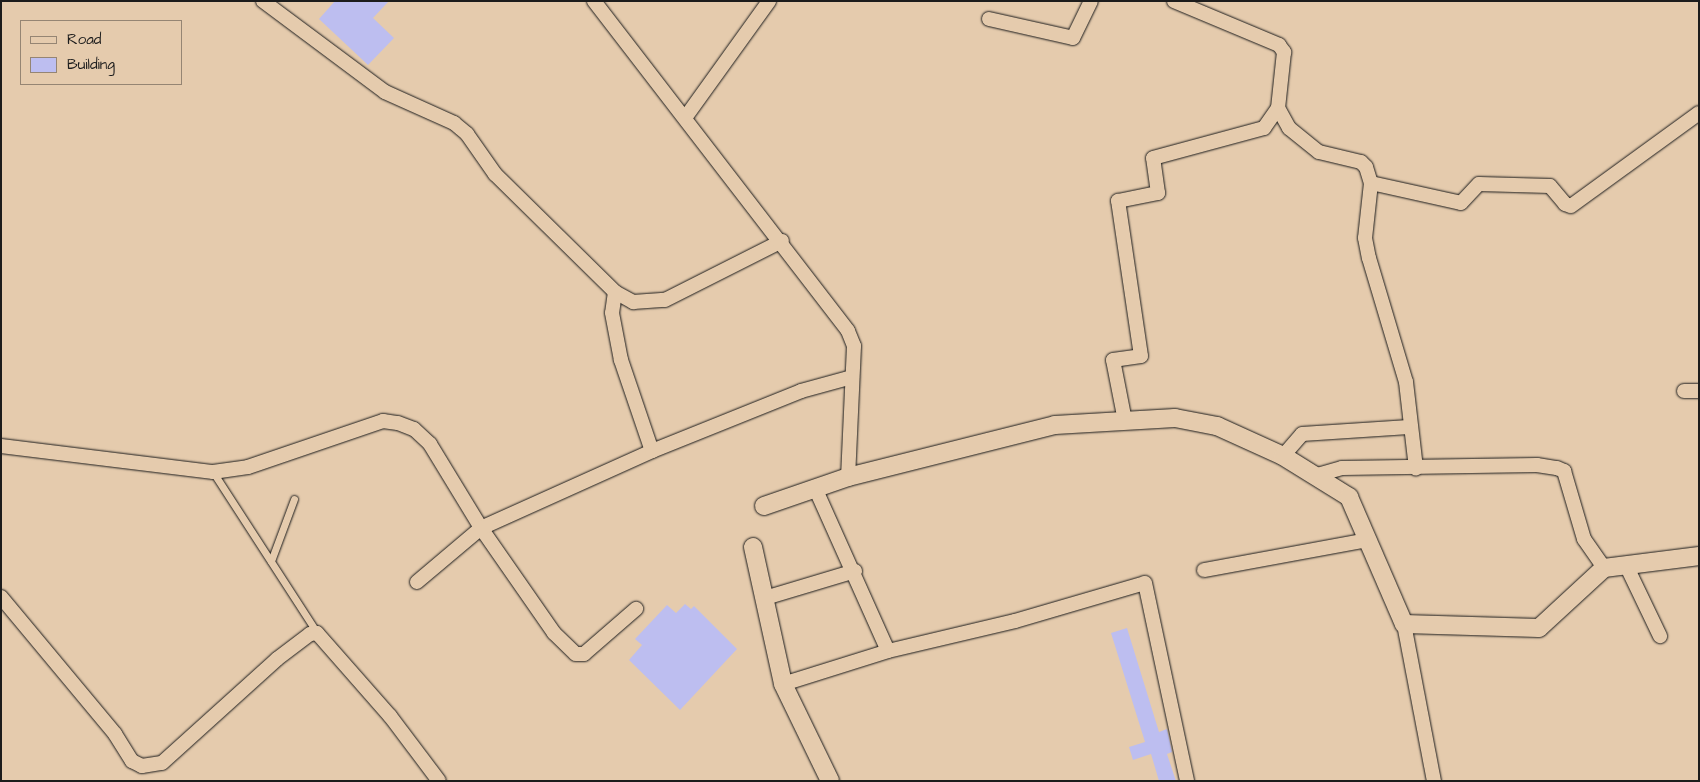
<!DOCTYPE html>
<style>
body{margin:0}
#map{position:relative;width:1700px;height:782px;overflow:hidden;background:#e5cbad;font-family:"Architects Daughter",sans-serif}
div>[style]{position:absolute}
.building>*{inset:0;background:#bdbef0}
.roads{filter:drop-shadow(0 0 1px #1c1c1c) drop-shadow(0 0 1px #1c1c1c)}
.service>*{height:7px;margin:-3.5px;padding:0 3.5px;transform-origin:3.5px;border-radius:3.5px;background:#e5cbad}
.minor>*{height:14px;margin:-7px;padding:0 7px;transform-origin:7px;border-radius:7px;background:#e5cbad}
.tertiary>*{height:18px;margin:-9px;padding:0 9px;transform-origin:9px;border-radius:9px;background:#e5cbad}
span{translate:-50% -50%;white-space:nowrap;text-align:center;line-height:1.15;-webkit-text-stroke:4px #e5cbad;paint-order:stroke}
.frame{position:absolute;inset:0;border:2px solid #1c1c1c;pointer-events:none}
.legend{position:absolute;left:20px;top:20px;width:162px;height:65px;box-sizing:border-box;background:#e5cbad;border:1px solid #958573;margin:0;padding:6px 9px;list-style:none;font-size:15px;color:#1c1c1c}
.legend li{display:flex;align-items:center;gap:10px;height:25px}
.legend b{width:25px;border:1px solid #958573}
</style>
<div id="map">
<div class="building">
<i style="clip-path:polygon(335px 1px,389px 1px,373px 18px,394px 38px,368px 65px,319px 19px)"></i>
<i style="clip-path:polygon(685px 604px,691px 609px,694px 606px,737px 649px,680px 710px,629px 660px,642px 645px,635px 639px,667px 605px,676px 613px)"></i>
<i style="clip-path:polygon(1127px 628px,1159px 732px,1167px 729px,1172px 752px,1167px 754px,1176px 781px,1159px 781px,1151px 754px,1133px 760px,1129px 747px,1145px 742px,1111px 633px)"></i>
</div>
<div class="roads">
<div class="service">
<i style="left:213px;top:472px;width:192px;rotate:57.1deg"></i>
<i style="left:271px;top:561px;width:66px;rotate:-69.6deg"></i>
</div>
<div class="minor">
<i style="left:263px;top:1px;width:152px;rotate:36.7deg"></i>
<i style="left:385px;top:92px;width:76px;rotate:24.2deg"></i>
<i style="left:454px;top:123px;width:17px;rotate:40deg"></i>
<i style="left:467px;top:134px;width:49px;rotate:55deg"></i>
<i style="left:495px;top:174px;width:168px;rotate:44.5deg"></i>
<i style="left:615px;top:292px;width:21px;rotate:29deg"></i>
<i style="left:633px;top:302px;width:32px;rotate:-4deg"></i>
<i style="left:665px;top:300px;width:131px;rotate:-26.8deg"></i>
<i style="left:594px;top:1px;width:416px;rotate:52.4deg"></i>
<i style="left:848px;top:331px;width:16px;rotate:68deg"></i>
<i style="left:854px;top:346px;width:131px;rotate:92.6deg"></i>
<i style="left:1174px;top:1px;width:114px;rotate:22.7deg"></i>
<i style="left:1279px;top:45px;width:9px;rotate:54deg"></i>
<i style="left:1284px;top:52px;width:56px;rotate:96.1deg"></i>
<i style="left:1278px;top:108px;width:23px;rotate:61deg"></i>
<i style="left:1289px;top:128px;width:38px;rotate:39deg"></i>
<i style="left:1319px;top:152px;width:43px;rotate:13.4deg"></i>
<i style="left:1361px;top:162px;width:7px;rotate:45deg"></i>
<i style="left:1366px;top:167px;width:17px;rotate:73deg"></i>
<i style="left:1371px;top:183px;width:55px;rotate:96.2deg"></i>
<i style="left:1365px;top:238px;width:20px;rotate:79deg"></i>
<i style="left:1369px;top:258px;width:129px;rotate:73.4deg"></i>
<i style="left:1406px;top:382px;width:87px;rotate:83.4deg"></i>
<i style="left:989px;top:19px;width:86px;rotate:12.7deg"></i>
<i style="left:1073px;top:38px;width:41px;rotate:-64.1deg"></i>
<i style="left:685px;top:118px;width:144px;rotate:-54.3deg"></i>
<i style="left:1371px;top:183px;width:92px;rotate:12.5deg"></i>
<i style="left:1461px;top:203px;width:26px;rotate:-47deg"></i>
<i style="left:1479px;top:184px;width:71px;rotate:1.6deg"></i>
<i style="left:1550px;top:186px;width:23px;rotate:50deg"></i>
<i style="left:1565px;top:204px;width:6px;rotate:18deg"></i>
<i style="left:1571px;top:206px;width:158px;rotate:-36deg"></i>
<i style="left:615px;top:292px;width:21px;rotate:98deg"></i>
<i style="left:612px;top:313px;width:48px;rotate:79.2deg"></i>
<i style="left:621px;top:360px;width:96px;rotate:71.2deg"></i>
<i style="left:1684px;top:391px;width:15px"></i>
<i style="left:1125px;top:421px;width:62px;rotate:-101.1deg"></i>
<i style="left:1113px;top:360px;width:28px;rotate:-8deg"></i>
<i style="left:1141px;top:356px;width:157px;rotate:-98.4deg"></i>
<i style="left:1118px;top:201px;width:41px;rotate:-11.3deg"></i>
<i style="left:1158px;top:193px;width:35px;rotate:-98deg"></i>
<i style="left:1153px;top:158px;width:115px;rotate:-15.1deg"></i>
<i style="left:1264px;top:128px;width:24px;rotate:-55deg"></i>
<i style="left:1px;top:446px;width:214px;rotate:7deg"></i>
<i style="left:213px;top:472px;width:35px;rotate:-8deg"></i>
<i style="left:248px;top:467px;width:143px;rotate:-18.8deg"></i>
<i style="left:383px;top:421px;width:15px;rotate:8deg"></i>
<i style="left:398px;top:423px;width:17px;rotate:21deg"></i>
<i style="left:414px;top:429px;width:22px;rotate:43deg"></i>
<i style="left:430px;top:444px;width:98px;rotate:58.7deg"></i>
<i style="left:481px;top:528px;width:128px;rotate:55.2deg"></i>
<i style="left:554px;top:633px;width:30px;rotate:44deg"></i>
<i style="left:576px;top:654px;width:8px"></i>
<i style="left:584px;top:654px;width:69px;rotate:-40.9deg"></i>
<i style="left:1283px;top:456px;width:29px;rotate:-49deg"></i>
<i style="left:1302px;top:434px;width:107px;rotate:-3.7deg"></i>
<i style="left:1314px;top:476px;width:29px;rotate:-16deg"></i>
<i style="left:1342px;top:468px;width:195px;rotate:-0.9deg"></i>
<i style="left:1537px;top:465px;width:20px;rotate:9deg"></i>
<i style="left:1557px;top:468px;width:8px;rotate:23deg"></i>
<i style="left:1564px;top:471px;width:71px;rotate:73.6deg"></i>
<i style="left:1584px;top:539px;width:35px;rotate:55deg"></i>
<i style="left:816px;top:490px;width:176px;rotate:65.9deg"></i>
<i style="left:1626px;top:565px;width:79px;rotate:64.4deg"></i>
<i style="left:1204px;top:570px;width:167px;rotate:-10.4deg"></i>
<i style="left:417px;top:582px;width:84px;rotate:-40.2deg"></i>
<i style="left:481px;top:528px;width:188px;rotate:-24.2deg"></i>
<i style="left:652px;top:451px;width:161px;rotate:-21.9deg"></i>
<i style="left:801px;top:391px;width:53px;rotate:-15.4deg"></i>
<i style="left:1px;top:597px;width:178px;rotate:50.2deg"></i>
<i style="left:115px;top:734px;width:32px;rotate:58deg"></i>
<i style="left:132px;top:761px;width:11px;rotate:27deg"></i>
<i style="left:142px;top:766px;width:20px;rotate:-9deg"></i>
<i style="left:162px;top:763px;width:155px;rotate:-42.1deg"></i>
<i style="left:277px;top:659px;width:41px;rotate:-37.1deg"></i>
<i style="left:310px;top:634px;width:7px;rotate:-8deg"></i>
<i style="left:317px;top:633px;width:111px;rotate:48.7deg"></i>
<i style="left:390px;top:716px;width:81px;rotate:53deg"></i>
<i style="left:765px;top:598px;width:94px;rotate:-16.7deg"></i>
<i style="left:1404px;top:624px;width:160px;rotate:79.2deg"></i>
<i style="left:783px;top:684px;width:110px;rotate:-17.4deg"></i>
<i style="left:888px;top:651px;width:130px;rotate:-13.3deg"></i>
<i style="left:1015px;top:621px;width:135px;rotate:-16.3deg"></i>
<i style="left:1145px;top:583px;width:202px;rotate:78deg"></i>
</div>
<div class="tertiary">
<i style="left:764px;top:506px;width:89px;rotate:-19deg"></i>
<i style="left:848px;top:477px;width:213px;rotate:-14.1deg"></i>
<i style="left:1055px;top:425px;width:120px;rotate:-3.3deg"></i>
<i style="left:1175px;top:418px;width:43px;rotate:10.8deg"></i>
<i style="left:1217px;top:426px;width:72px;rotate:24.4deg"></i>
<i style="left:1283px;top:456px;width:78px;rotate:31.8deg"></i>
<i style="left:1349px;top:497px;width:138px;rotate:66.6deg"></i>
<i style="left:1404px;top:624px;width:135px;rotate:1.7deg"></i>
<i style="left:1539px;top:628px;width:88px;rotate:-42.7deg"></i>
<i style="left:1604px;top:568px;width:96px;rotate:-7.2deg"></i>
<i style="left:753px;top:547px;width:140px;rotate:77.6deg"></i>
<i style="left:783px;top:684px;width:108px;rotate:64.1deg"></i>
</div>
</div>
<div class="frame"></div>
<ul class="legend">
<li><b style="height:6px;background:#e5cbad"></b>Road</li>
<li><b style="height:14px;background:#bdbef0"></b>Building</li>
</ul>
</div>
